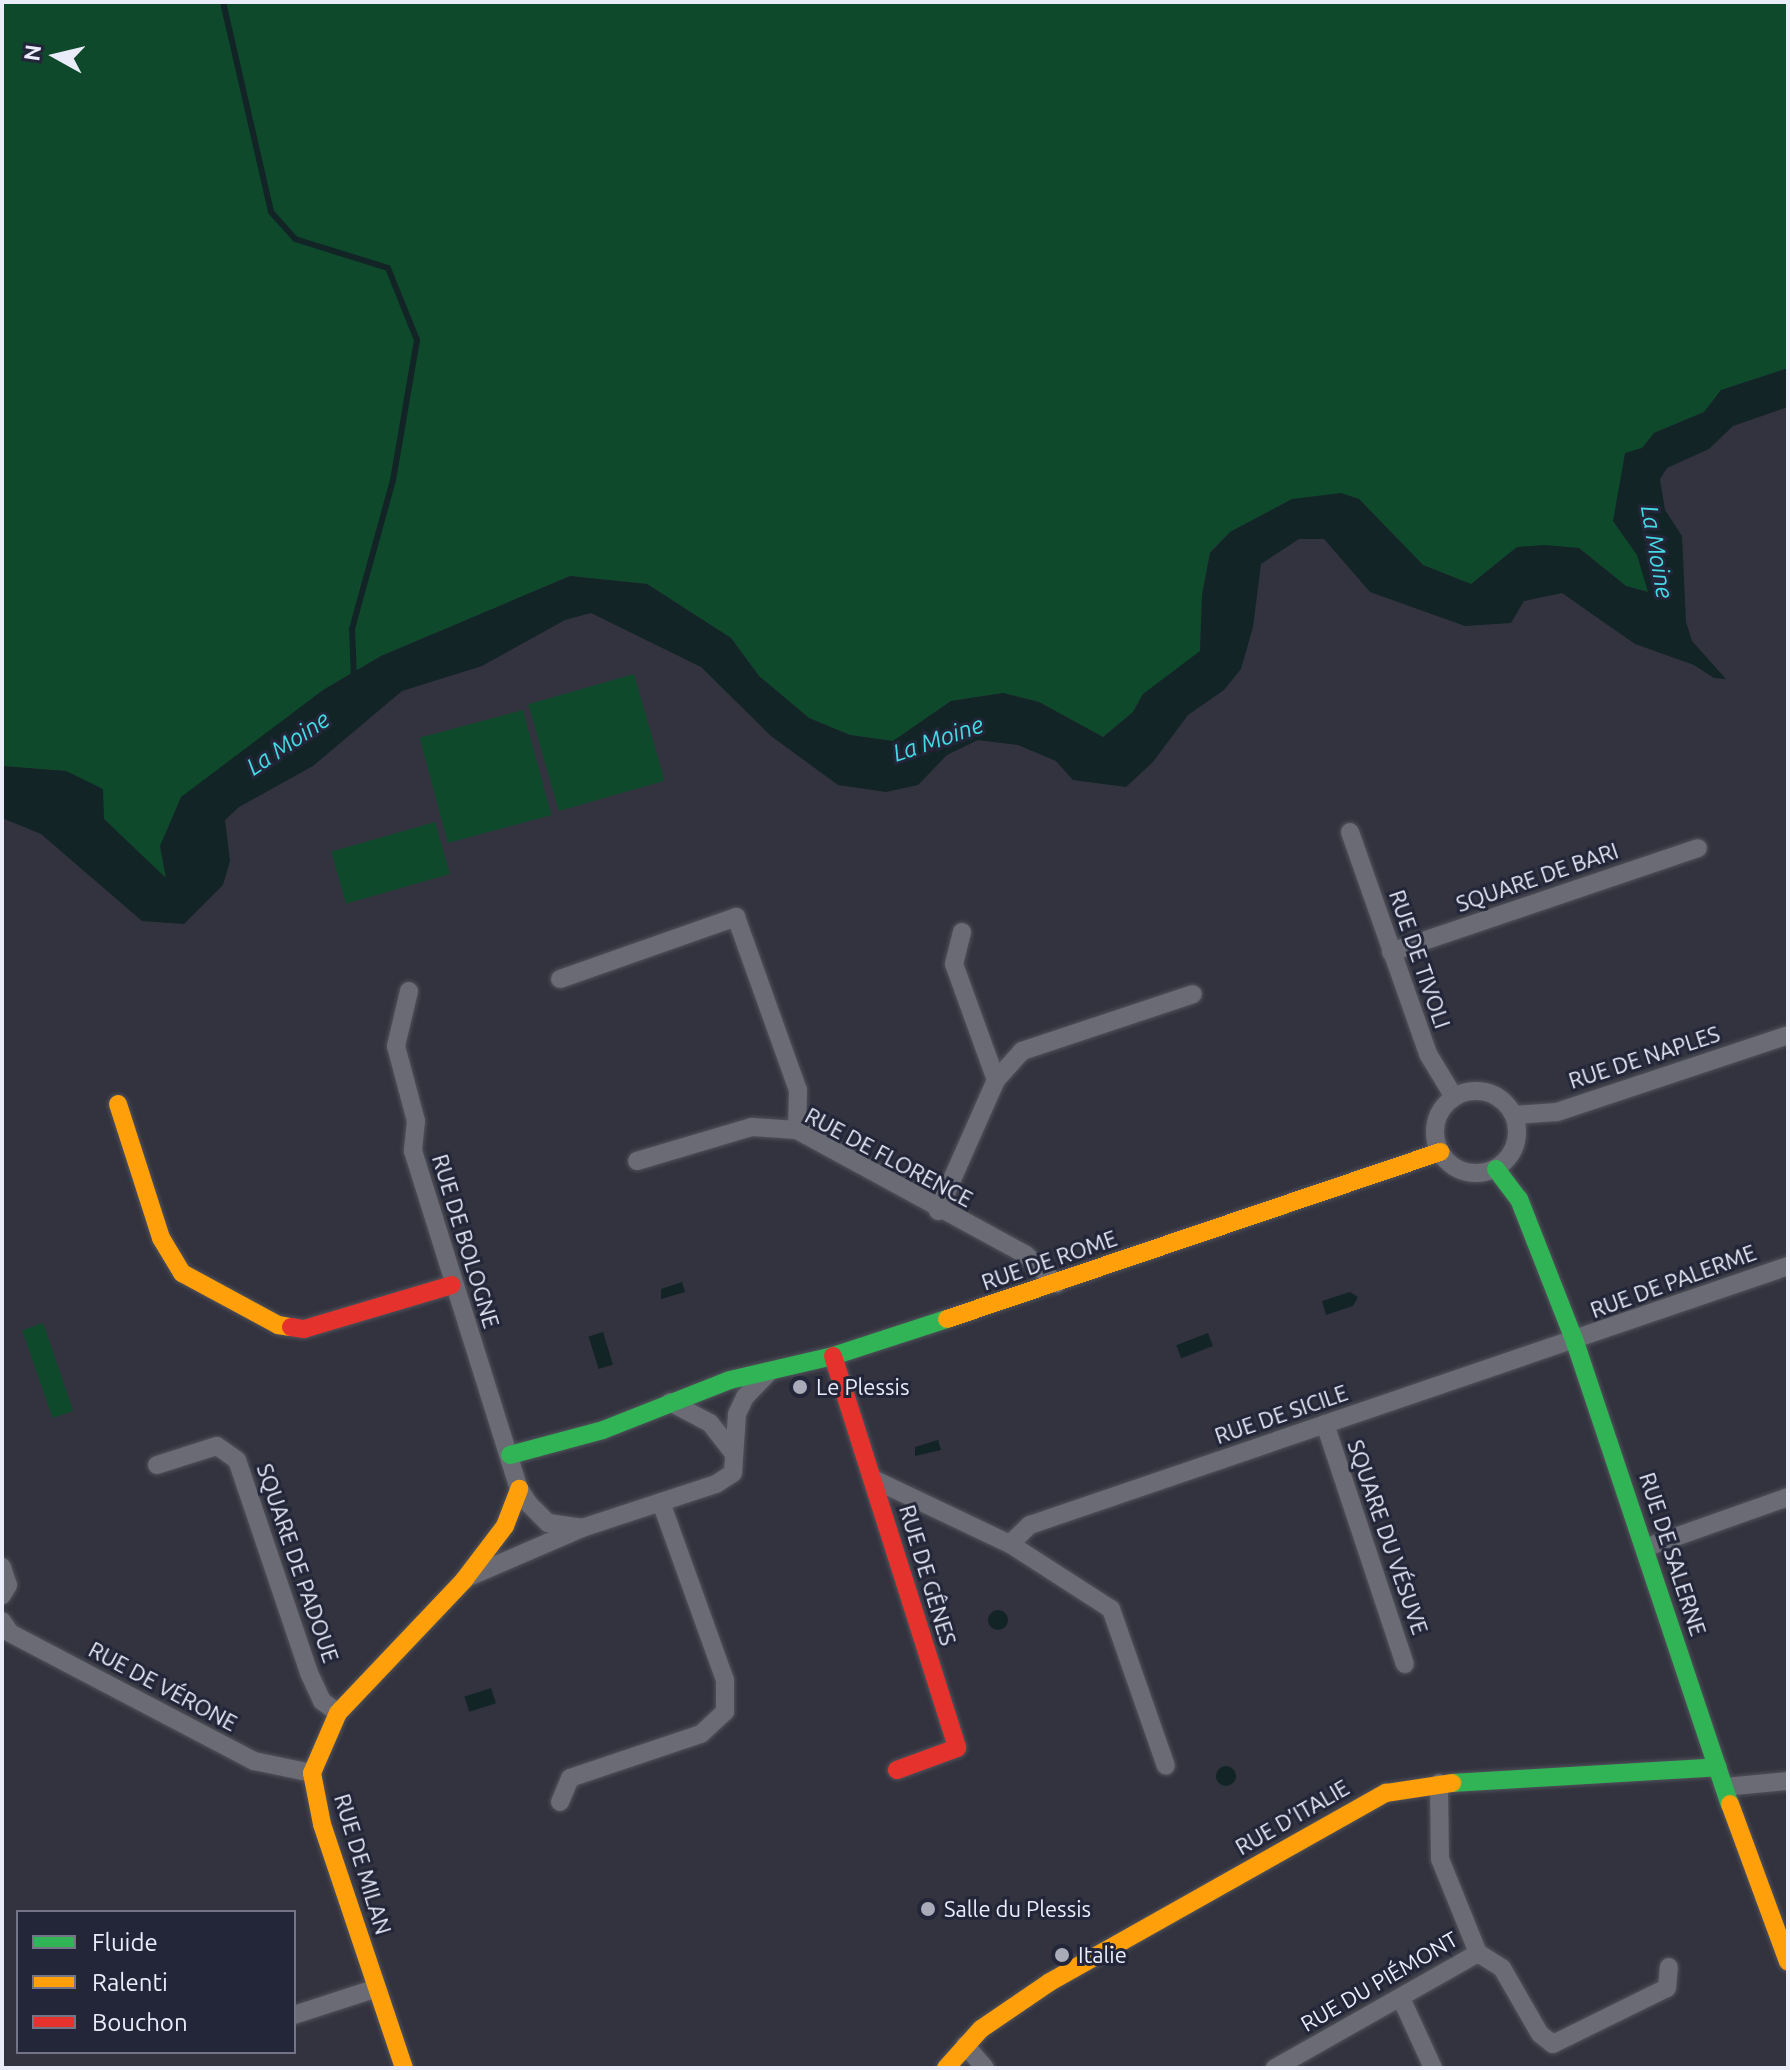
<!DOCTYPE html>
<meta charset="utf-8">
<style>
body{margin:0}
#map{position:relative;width:1790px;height:2070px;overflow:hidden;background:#32333e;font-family:Ubuntu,sans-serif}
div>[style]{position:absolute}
.green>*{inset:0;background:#0f492c;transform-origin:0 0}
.water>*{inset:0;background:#122426;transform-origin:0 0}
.round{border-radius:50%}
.stream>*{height:6px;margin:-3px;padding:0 3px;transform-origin:3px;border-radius:3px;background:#122426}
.roads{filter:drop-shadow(0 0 2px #51525b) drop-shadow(0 0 2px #51525b)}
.street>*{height:18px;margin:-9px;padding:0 9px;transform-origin:9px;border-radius:9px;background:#6a6b74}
.street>.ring{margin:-9px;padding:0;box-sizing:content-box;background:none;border:18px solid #6a6b74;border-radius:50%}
.fast>*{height:18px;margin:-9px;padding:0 9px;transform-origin:9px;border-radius:9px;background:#30b455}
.slow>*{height:18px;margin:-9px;padding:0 9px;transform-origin:9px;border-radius:9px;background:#ff9f0a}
.jam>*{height:18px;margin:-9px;padding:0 9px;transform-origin:9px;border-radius:9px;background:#e5322d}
.dots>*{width:22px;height:22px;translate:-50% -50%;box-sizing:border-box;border:4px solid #232539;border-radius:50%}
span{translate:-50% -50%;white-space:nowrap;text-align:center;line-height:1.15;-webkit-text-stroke:6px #232539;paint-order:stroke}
.street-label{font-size:22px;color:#eaecf9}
.poi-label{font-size:22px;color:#eaecf9}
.left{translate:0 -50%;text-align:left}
.water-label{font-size:24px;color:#44dae5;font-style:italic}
.frame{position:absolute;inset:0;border:4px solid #eaecf9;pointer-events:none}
.legend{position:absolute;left:16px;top:1910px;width:280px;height:144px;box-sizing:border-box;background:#232539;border:2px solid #737586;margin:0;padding:10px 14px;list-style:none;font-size:24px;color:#eaecf9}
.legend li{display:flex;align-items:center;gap:16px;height:40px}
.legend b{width:40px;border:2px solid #737586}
.north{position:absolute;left:16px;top:16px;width:80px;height:80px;-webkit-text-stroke:6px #232539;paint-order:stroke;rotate:278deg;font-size:22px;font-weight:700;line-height:32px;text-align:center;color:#eaecf9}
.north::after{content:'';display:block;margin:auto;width:28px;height:36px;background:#eaecf9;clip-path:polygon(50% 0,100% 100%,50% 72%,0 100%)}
</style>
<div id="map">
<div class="green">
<i style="clip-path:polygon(2px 2px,1788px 2px,1788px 368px,1722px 390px,1704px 412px,1654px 433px,1642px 448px,1613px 521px,1637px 555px,1649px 592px,1626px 586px,1579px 548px,1517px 547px,1471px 584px,1423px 565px,1359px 499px,1292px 499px,1230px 532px,1210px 552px,1202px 595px,1200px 652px,1143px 694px,1133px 712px,1103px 737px,1039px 702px,1003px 693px,951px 701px,893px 741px,850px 735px,809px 718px,759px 676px,731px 638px,647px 584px,570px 576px,381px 656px,323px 690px,277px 726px,160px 846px,166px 880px,104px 819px,66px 771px,2px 766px)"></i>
<i style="left:634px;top:674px;width:111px;height:110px;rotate:74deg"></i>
<i style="left:523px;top:710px;width:109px;height:107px;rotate:75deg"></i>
<i style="left:435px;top:822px;width:54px;height:108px;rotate:74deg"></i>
<i style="left:43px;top:1323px;width:93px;height:22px;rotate:71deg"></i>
</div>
<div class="water">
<i style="clip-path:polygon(1788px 368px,1788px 407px,1733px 426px,1709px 449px,1667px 468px,1660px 479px,1665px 510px,1682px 536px,1686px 622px,1692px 641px,1726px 679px,1714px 678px,1694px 665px,1635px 644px,1562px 593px,1524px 601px,1511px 623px,1465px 626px,1370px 592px,1324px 539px,1299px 539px,1261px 564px,1253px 627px,1241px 669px,1224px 690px,1188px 715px,1153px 762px,1126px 787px,1073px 780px,1056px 761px,1018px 745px,978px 740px,947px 755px,918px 785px,886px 792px,838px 785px,771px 736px,701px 667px,591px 613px,565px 620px,482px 666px,402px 691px,313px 766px,239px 807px,225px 820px,230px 861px,223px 885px,184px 924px,142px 921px,41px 834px,2px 818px,2px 766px,66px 771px,103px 789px,104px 819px,166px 878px,160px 846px,181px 797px,323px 690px,381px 656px,570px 576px,647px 584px,731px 638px,759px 676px,809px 718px,850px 735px,893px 741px,951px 701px,1003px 693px,1039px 702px,1103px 737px,1133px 712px,1143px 694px,1200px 651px,1202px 595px,1210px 553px,1230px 532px,1292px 499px,1341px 493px,1359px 499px,1423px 565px,1471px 584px,1517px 547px,1545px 545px,1579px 548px,1626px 586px,1648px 592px,1637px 555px,1613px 521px,1625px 453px,1642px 448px,1654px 433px,1704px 412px,1721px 390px)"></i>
<i style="clip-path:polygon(682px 1282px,685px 1292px,661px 1299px,661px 1289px)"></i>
<i style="clip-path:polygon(1350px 1292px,1358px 1297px,1353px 1306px,1326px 1315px,1322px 1301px)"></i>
<i style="left:603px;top:1332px;width:34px;height:15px;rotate:73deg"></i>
<i style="left:1208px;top:1333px;width:14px;height:34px;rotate:69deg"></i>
<i style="clip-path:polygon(938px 1440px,941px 1450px,915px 1456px,915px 1447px)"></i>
<i class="round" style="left:988px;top:1610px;width:20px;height:20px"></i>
<i style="left:491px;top:1688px;width:16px;height:28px;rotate:72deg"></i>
<i class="round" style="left:1216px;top:1766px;width:20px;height:20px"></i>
</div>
<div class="stream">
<i style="left:223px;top:2px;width:215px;rotate:77.1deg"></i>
<i style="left:271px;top:212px;width:36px;rotate:48deg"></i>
<i style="left:295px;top:239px;width:97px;rotate:17.3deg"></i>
<i style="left:388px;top:268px;width:78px;rotate:68.1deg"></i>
<i style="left:417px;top:340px;width:142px;rotate:99.7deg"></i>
<i style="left:393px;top:480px;width:155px;rotate:105.4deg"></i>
<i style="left:352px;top:629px;width:49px;rotate:87.7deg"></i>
</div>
<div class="roads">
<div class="street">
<i style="left:1350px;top:832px;width:235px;rotate:70.6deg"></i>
<i style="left:1428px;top:1054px;width:50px;rotate:58.8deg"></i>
<i style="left:962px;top:932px;width:33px;rotate:104deg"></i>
<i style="left:954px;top:964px;width:123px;rotate:70.1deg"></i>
<i style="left:1391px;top:952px;width:324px;rotate:-18.7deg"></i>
<i style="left:560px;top:979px;width:187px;rotate:-19.4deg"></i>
<i style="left:736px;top:917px;width:184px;rotate:70.3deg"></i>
<i style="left:798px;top:1090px;width:40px;rotate:91.4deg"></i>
<i style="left:409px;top:991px;width:57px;rotate:103.3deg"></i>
<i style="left:396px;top:1046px;width:78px;rotate:75.1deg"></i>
<i style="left:416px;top:1121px;width:30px;rotate:96deg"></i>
<i style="left:413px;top:1151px;width:354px;rotate:72.6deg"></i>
<i style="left:519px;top:1489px;width:17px;rotate:57deg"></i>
<i style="left:528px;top:1503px;width:28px;rotate:45deg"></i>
<i style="left:548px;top:1523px;width:34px;rotate:8deg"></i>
<i style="left:582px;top:1528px;width:141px;rotate:-18.2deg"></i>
<i style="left:716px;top:1484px;width:20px;rotate:-33deg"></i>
<i style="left:733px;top:1473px;width:59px;rotate:-86.1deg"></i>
<i style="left:737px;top:1414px;width:19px;rotate:-65deg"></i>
<i style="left:745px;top:1397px;width:36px;rotate:-46deg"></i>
<i class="ring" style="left:1435px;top:1091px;width:64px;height:64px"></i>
<i style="left:1514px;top:1115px;width:43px;rotate:-4deg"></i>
<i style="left:1557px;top:1112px;width:243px;rotate:-18.4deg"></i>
<i style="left:637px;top:1161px;width:120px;rotate:-16.5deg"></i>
<i style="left:752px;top:1127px;width:45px;rotate:3.8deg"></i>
<i style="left:797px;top:1130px;width:261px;rotate:28.6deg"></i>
<i style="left:1026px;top:1255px;width:42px;rotate:43.1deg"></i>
<i style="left:938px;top:1211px;width:143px;rotate:-66.1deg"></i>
<i style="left:996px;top:1080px;width:39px;rotate:-48deg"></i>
<i style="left:1022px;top:1051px;width:180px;rotate:-18.4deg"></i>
<i style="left:670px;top:1402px;width:45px;rotate:27.7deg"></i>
<i style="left:710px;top:1423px;width:37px;rotate:52deg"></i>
<i style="left:1325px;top:1424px;width:253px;rotate:71.6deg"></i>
<i style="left:157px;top:1465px;width:63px;rotate:-17.6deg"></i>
<i style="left:217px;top:1446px;width:24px;rotate:35deg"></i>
<i style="left:237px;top:1460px;width:225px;rotate:71.3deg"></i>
<i style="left:309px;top:1673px;width:31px;rotate:65deg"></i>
<i style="left:322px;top:1701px;width:20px;rotate:37deg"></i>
<i style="left:873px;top:1479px;width:152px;rotate:25.4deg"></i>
<i style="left:1010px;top:1544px;width:120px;rotate:32.8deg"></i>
<i style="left:1111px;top:1609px;width:166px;rotate:70.7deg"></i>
<i style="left:1010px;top:1544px;width:28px;rotate:-44deg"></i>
<i style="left:1030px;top:1525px;width:801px;rotate:-18.86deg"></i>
<i style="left:1647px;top:1547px;width:150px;rotate:-19.5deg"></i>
<i style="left:2px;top:1567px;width:19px;rotate:72deg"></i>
<i style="left:8px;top:1585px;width:12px;rotate:121deg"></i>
<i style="left:471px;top:1576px;width:121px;rotate:-23.4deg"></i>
<i style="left:2px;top:1621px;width:14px;rotate:56deg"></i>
<i style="left:10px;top:1633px;width:276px;rotate:27.7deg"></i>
<i style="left:254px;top:1761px;width:59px;rotate:11.7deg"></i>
<i style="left:1724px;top:1787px;width:64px;rotate:-5.4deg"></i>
<i style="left:560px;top:1802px;width:26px;rotate:-67deg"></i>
<i style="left:570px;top:1778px;width:138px;rotate:-18.6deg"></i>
<i style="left:701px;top:1734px;width:33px;rotate:-43deg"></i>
<i style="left:725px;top:1712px;width:32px;rotate:-90deg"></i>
<i style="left:725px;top:1680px;width:189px;rotate:-109.8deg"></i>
<i style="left:1478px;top:1953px;width:28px;rotate:32deg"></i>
<i style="left:1502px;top:1968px;width:76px;rotate:60.1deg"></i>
<i style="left:1540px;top:2034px;width:16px;rotate:38deg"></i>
<i style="left:1553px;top:2044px;width:127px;rotate:-26.2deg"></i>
<i style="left:1667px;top:1988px;width:21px;rotate:-85deg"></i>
<i style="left:1401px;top:1998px;width:77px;rotate:65.4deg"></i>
<i style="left:294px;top:2015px;width:87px;rotate:-18deg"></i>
<i style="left:965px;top:2045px;width:30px;rotate:49deg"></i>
<i style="left:1275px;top:2068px;width:233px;rotate:-29.5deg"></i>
<i style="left:1478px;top:1953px;width:101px;rotate:-112deg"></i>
<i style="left:1440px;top:1859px;width:76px;rotate:-90.8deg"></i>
</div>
<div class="fast">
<i style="left:1496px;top:1169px;width:38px;rotate:53deg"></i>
<i style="left:1519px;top:1199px;width:154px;rotate:68.6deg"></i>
<i style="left:1575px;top:1342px;width:487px;rotate:71.5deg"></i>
<i style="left:510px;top:1455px;width:96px;rotate:-15deg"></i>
<i style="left:603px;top:1430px;width:136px;rotate:-21.5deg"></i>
<i style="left:730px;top:1380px;width:106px;rotate:-13.1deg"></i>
<i style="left:833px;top:1356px;width:120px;rotate:-18deg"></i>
<i style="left:1452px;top:1783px;width:266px;rotate:-3.4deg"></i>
</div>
<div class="slow">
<i style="left:118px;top:1104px;width:141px;rotate:72.2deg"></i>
<i style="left:161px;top:1238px;width:41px;rotate:59deg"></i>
<i style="left:182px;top:1273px;width:109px;rotate:28.4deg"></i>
<i style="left:278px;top:1325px;width:13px;rotate:9deg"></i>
<i style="left:947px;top:1319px;width:521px;rotate:-18.71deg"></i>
<i style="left:1730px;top:1804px;width:168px;rotate:69.8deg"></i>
<i style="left:404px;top:2068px;width:257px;rotate:-108.6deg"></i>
<i style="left:322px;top:1824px;width:52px;rotate:-101.1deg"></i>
<i style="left:312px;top:1773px;width:65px;rotate:-66.6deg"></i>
<i style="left:338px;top:1713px;width:183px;rotate:-46.5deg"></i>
<i style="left:464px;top:1580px;width:68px;rotate:-52.8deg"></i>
<i style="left:505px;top:1526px;width:40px;rotate:-69deg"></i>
<i style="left:946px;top:2068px;width:52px;rotate:-48.1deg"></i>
<i style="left:981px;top:2029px;width:83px;rotate:-34.3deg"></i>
<i style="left:1050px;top:1982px;width:386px;rotate:-29.4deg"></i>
<i style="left:1386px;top:1793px;width:67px;rotate:-8.6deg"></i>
</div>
<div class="jam">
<i style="left:291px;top:1327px;width:13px;rotate:9deg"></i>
<i style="left:304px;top:1329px;width:154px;rotate:-16.6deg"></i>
<i style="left:833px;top:1356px;width:411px;rotate:72.4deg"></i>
<i style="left:957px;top:1748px;width:64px;rotate:159.9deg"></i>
</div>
</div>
<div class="dots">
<i style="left:800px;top:1387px;background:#aaabb8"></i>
<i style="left:928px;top:1909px;background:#aaabb8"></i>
<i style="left:1062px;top:1955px;background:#aaabb8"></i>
</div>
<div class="street-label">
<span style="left:1537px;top:877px;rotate:-19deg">SQUARE DE BARI</span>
<span style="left:1420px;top:959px;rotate:71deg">RUE DE TIVOLI</span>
<span style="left:1644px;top:1057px;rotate:-18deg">RUE DE NAPLES</span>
<span style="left:889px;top:1157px;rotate:28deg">RUE DE FLORENCE</span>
<span style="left:466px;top:1241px;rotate:73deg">RUE DE BOLOGNE</span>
<span style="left:1049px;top:1260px;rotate:-19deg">RUE DE ROME</span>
<span style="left:1673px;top:1281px;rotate:-20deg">RUE DE PALERME</span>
<span style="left:1281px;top:1414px;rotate:-19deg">RUE DE SICILE</span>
<span style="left:1388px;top:1537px;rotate:71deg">SQUARE DU VÉSUVE</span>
<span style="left:1673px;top:1554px;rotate:72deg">RUE DE SALERNE</span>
<span style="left:298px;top:1563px;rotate:71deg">SQUARE DE PADOUE</span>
<span style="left:928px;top:1575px;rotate:73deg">RUE DE GÊNES</span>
<span style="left:163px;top:1686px;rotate:28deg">RUE DE VÉRONE</span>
<span style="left:1292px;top:1817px;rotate:-30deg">RUE D’ITALIE</span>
<span style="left:363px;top:1864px;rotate:73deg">RUE DE MILAN</span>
<span style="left:1379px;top:1981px;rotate:-30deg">RUE DU PIÉMONT</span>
</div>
<div class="poi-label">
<span class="left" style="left:816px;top:1387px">Le Plessis</span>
<span class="left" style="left:944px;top:1909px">Salle du Plessis</span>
<span class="left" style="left:1078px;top:1955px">Italie</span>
</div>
<div class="water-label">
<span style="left:1657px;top:552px;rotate:80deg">La Moine</span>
<span style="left:938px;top:739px;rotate:-19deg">La Moine</span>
<span style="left:288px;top:743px;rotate:-34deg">La Moine</span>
</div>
<div class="frame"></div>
<ul class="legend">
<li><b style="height:10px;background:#30b455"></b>Fluide</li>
<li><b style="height:10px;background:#ff9f0a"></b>Ralenti</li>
<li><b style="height:10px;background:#e5322d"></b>Bouchon</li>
</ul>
<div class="north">N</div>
</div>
